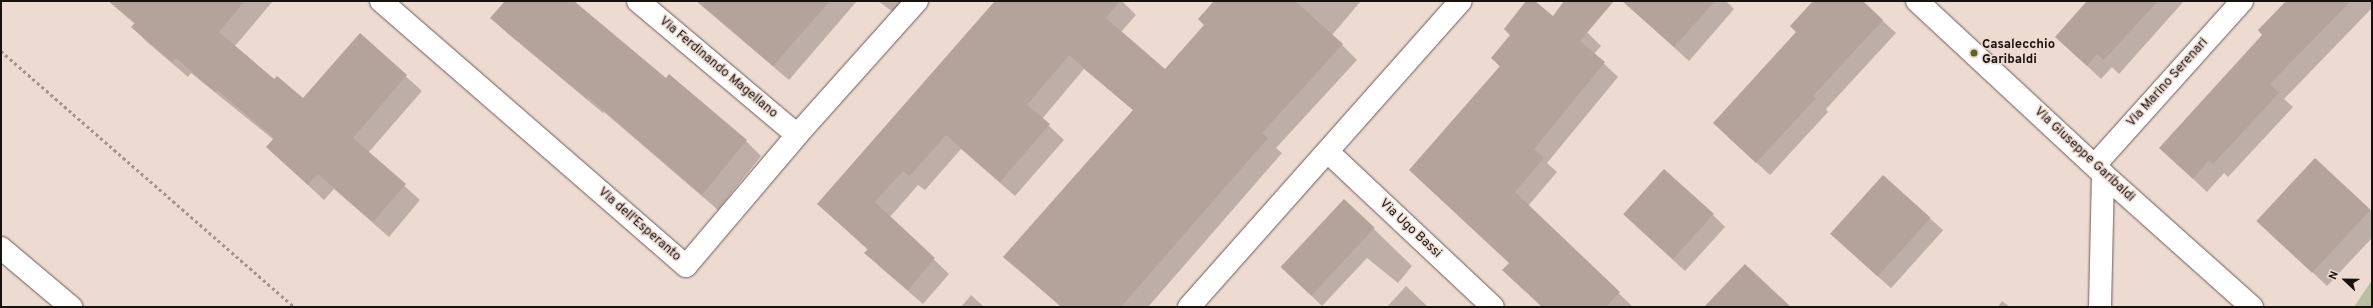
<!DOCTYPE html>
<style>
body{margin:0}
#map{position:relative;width:2373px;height:308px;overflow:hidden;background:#eddbd2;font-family:Overpass,sans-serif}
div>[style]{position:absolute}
.green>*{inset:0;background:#babfa1}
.shadow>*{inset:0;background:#0003;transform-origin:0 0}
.building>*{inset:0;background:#b4a39b;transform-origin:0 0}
.path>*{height:2.5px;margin-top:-1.25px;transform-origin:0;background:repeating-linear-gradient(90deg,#a3958e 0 3px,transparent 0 6px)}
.roads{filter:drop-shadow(0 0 1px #6c5c55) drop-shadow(0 0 1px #6c5c55)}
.minor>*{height:22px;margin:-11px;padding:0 11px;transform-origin:11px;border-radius:11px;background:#fff}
.dots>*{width:11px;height:11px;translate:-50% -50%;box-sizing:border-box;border:2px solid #eddbd2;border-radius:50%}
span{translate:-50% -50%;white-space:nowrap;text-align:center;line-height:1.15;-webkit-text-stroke:3px #eddbd2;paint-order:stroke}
.poi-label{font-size:13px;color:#18120f;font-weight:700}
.left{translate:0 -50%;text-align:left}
.street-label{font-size:13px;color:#18120f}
.frame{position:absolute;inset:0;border:2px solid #18120f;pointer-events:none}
.north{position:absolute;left:2325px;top:260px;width:40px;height:40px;-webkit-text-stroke:3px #eddbd2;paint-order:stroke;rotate:292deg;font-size:11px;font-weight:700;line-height:16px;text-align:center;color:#18120f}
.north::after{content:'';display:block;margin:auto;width:14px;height:18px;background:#18120f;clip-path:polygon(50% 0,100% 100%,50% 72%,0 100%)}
</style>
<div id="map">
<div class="green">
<i style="clip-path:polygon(2372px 280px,2372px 307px,2354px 307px)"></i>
</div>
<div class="shadow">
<i style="clip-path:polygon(108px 1px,273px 1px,235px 46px,275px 80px,303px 100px,360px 35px,422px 91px,368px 153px,420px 200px,389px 237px,334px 189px,324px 200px,267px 147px,274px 140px,191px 73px,188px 77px,147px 42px,132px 27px,135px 24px)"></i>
<i style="clip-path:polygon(506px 1px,573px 1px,666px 79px,746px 141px,761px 156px,718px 210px,604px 112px,603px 113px,507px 33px,491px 18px)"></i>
<i style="clip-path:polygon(696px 1px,857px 1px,789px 80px)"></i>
<i style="clip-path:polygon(878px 1px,901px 1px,893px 12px)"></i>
<i style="clip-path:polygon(995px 1px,1122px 1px,1136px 15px,1121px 32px,1165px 70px,1205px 25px,1216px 1px,1361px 1px,1332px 35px,1357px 60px,1276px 148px,1282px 153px,1148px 307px,1061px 307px,1004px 257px,1134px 111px,1084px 69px,1042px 119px,1064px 140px,1015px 196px,961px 149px,925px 190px,918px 185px,890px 217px,949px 274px,923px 304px,880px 267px,866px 252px,868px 250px,818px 204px)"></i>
<i style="clip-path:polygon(1528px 1px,1533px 1px,1553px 17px,1587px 32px,1601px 46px,1594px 54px,1618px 77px,1547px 163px,1557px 172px,1528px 206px,1633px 307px,1542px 307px,1510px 263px,1500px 67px,1492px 58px,1511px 35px)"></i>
<i style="clip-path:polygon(1623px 1px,1726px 1px,1734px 9px,1689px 61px)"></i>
<i style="clip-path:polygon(1814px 1px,1861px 1px,1896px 33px,1826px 109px,1828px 112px,1770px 175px,1727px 136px,1798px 32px)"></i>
<i style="clip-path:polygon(2089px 1px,2184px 1px,2119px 74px,2112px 67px,2101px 79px,2056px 37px)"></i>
<i style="clip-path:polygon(2287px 1px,2372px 1px,2372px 8px,2284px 99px,2293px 107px,2228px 177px,2224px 173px,2207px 192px,2174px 161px)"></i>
<i style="clip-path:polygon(2315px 159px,2372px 212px,2372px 238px,2327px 286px,2258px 221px)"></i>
<i style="left:1883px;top:176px;width:81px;height:78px;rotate:42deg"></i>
<i style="clip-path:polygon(1344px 200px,1412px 266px,1398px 283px,1367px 258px,1322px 306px,1292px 277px)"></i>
<i style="clip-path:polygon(1713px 215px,1725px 227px,1685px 271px,1636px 226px)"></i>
<i style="clip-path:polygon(1406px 286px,1428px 307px,1387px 307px)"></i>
<i style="clip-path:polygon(971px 295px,984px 307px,961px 307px)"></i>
<i style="clip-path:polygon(2002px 301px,2010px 307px,1998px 307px)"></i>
</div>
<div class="building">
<i style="clip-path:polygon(109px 1px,245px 1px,219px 32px,274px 79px,277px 76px,303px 98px,360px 33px,407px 75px,353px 138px,406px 184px,373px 222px,318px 174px,308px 185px,266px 147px,274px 138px,217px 90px,215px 92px,176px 58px,172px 62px,131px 27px,135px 23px)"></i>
<i style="clip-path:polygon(505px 1px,574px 1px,666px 78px,669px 74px,747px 140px,702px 195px,588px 97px,587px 99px,490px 18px)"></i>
<i style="clip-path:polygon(697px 1px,830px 1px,773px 66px)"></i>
<i style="clip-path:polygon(995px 1px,1120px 1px,1106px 18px,1165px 69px,1204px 25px,1198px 19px,1214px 1px,1295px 1px,1343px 44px,1262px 133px,1268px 138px,1121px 307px,1062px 307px,1003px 257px,1133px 110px,1069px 55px,1027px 105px,1050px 124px,1000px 182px,946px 135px,910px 176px,903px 171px,875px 202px,935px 258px,908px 290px,864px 253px,868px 249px,817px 204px)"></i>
<i style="clip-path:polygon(1526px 1px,1535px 1px,1553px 16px,1564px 1px,1614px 1px,1580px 41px,1605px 62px,1534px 149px,1544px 158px,1515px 192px,1620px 292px,1606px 307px,1542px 307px,1502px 270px,1509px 263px,1409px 170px,1500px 66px,1491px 58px,1510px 35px,1504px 29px)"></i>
<i style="clip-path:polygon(1622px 1px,1715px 1px,1674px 47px)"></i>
<i style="clip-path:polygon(1813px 1px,1863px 1px,1883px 20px,1813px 96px,1816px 98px,1756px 163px,1713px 123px,1796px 32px,1790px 26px)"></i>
<i style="clip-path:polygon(2087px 1px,2158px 1px,2104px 60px,2097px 54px,2087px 66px,2055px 37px)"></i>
<i style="clip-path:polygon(2286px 1px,2351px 1px,2270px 84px,2279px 93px,2213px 164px,2209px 160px,2193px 179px,2159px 148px,2262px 35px,2258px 30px)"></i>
<i style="left:2315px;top:158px;width:76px;height:86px;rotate:43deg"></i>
<i style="left:1664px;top:169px;width:67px;height:61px;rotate:42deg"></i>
<i style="left:1883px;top:175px;width:64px;height:79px;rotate:42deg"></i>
<i style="left:1344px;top:199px;width:42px;height:93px;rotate:43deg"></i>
<i style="clip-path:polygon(1745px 264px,1791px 307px,1704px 307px)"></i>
</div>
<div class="path">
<i style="left:1px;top:51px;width:389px;rotate:41.1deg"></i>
</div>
<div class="roads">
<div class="minor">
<i style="left:381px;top:1px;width:404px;rotate:41deg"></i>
<i style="left:686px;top:266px;width:172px;rotate:-49.7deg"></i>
<i style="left:797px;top:135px;width:180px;rotate:-48.2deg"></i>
<i style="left:638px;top:1px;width:208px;rotate:40.1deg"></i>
<i style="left:1917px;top:1px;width:254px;rotate:42.9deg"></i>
<i style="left:2103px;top:174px;width:200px;rotate:41.8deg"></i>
<i style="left:1328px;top:152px;width:226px;rotate:43.2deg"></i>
<i style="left:2095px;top:165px;width:220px;rotate:-48.1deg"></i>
<i style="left:1px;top:248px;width:92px;rotate:40.1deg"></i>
<i style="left:1189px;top:307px;width:409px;rotate:-48.4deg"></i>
<i style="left:2100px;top:307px;width:133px;rotate:-88.7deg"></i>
</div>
</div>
<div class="dots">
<i style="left:1974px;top:53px;background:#526b1d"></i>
</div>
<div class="poi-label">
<span class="left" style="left:1982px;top:53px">Casalecchio<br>Garibaldi</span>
</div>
<div class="street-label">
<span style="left:718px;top:68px;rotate:40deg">Via Ferdinando Magellano</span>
<span style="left:2168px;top:83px;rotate:-48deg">Via Marino Serenari</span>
<span style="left:2084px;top:155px;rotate:43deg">Via Giuseppe Garibaldi</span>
<span style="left:639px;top:225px;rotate:41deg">Via dell'Esperanto</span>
<span style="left:1410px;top:229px;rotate:43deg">Via Ugo Bassi</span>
</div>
<div class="frame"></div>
<div class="north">N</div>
</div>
